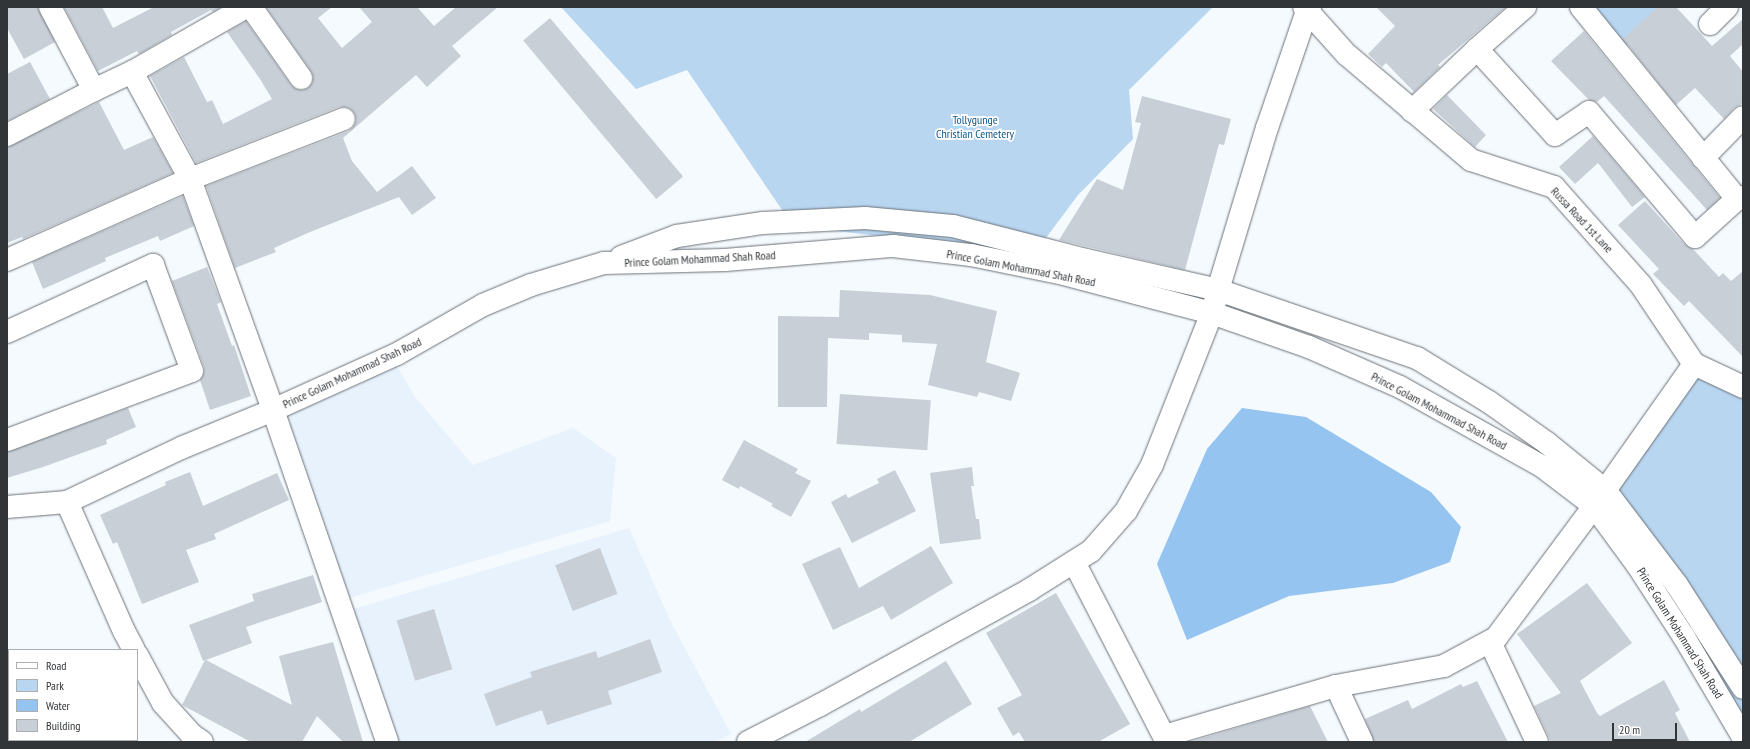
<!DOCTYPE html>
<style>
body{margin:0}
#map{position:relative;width:1750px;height:749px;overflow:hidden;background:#f5fafe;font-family:"PT Sans Narrow",sans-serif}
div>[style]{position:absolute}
.built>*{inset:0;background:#e7f2fd}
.green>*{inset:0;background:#b9d6f1}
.water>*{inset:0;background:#94c4ef}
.building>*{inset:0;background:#c8cfd7;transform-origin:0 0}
.roads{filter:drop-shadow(0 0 1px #6a7177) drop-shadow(0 0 1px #6a7177)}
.minor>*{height:22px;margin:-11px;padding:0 11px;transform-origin:11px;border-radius:11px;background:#fff}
span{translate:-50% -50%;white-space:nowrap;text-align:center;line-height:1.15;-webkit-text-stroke:3.5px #fff;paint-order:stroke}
.park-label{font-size:12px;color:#0d588c}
.street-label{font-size:12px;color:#323538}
.frame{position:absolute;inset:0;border:8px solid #323538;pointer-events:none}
.legend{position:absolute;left:8px;top:649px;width:130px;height:92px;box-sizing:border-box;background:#fff;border:1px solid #adaeaf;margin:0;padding:5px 7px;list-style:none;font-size:12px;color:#323538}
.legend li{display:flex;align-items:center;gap:8px;height:20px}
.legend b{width:20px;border:1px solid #adaeaf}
.scale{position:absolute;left:1612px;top:723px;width:65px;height:18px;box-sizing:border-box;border:2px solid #323538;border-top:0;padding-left:5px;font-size:12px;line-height:14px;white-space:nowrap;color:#323538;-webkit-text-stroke:3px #fff;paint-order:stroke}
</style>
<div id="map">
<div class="built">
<i style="clip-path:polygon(395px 363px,415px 397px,473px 465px,573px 428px,616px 458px,610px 521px,342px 600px,280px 415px)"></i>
<i style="clip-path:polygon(629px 528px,671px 622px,731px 734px,715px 742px,395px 742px,350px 610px)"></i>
</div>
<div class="green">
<i style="clip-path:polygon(561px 7px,1213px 7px,1129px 90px,1133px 139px,1078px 195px,1034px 254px,793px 226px,687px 70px,636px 89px)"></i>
<i style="clip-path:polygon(1589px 7px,1666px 7px,1622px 50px)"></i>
<i style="clip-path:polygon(1700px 370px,1743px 394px,1743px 742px,1596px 518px)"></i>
</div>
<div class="water">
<i style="clip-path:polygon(1242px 408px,1306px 417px,1431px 492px,1461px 527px,1450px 562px,1393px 583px,1289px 596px,1187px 640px,1157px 564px,1207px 449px)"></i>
</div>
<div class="building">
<i style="clip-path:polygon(7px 7px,38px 7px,55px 42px,24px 59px,7px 28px)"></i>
<i style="clip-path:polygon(64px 7px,102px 7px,113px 28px,154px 7px,221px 7px,213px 12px,211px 10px,171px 32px,172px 35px,139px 54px,137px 51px,98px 71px)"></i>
<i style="clip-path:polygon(266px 7px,332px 7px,318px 18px,342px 48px,372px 22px,359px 7px,417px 7px,434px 26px,456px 7px,498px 7px,452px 46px,461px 56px,427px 87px,416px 75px,343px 138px,352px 161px,377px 192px,412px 166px,436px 198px,412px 215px,399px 197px,310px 232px,274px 248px,276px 252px,235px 268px,206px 186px,349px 131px,353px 127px,356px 121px,355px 114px,351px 109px,346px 107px,339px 107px,196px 163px,150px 76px,184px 57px,207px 102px,212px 100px,223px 124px,272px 99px,260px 79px,227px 32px,246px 21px,291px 85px,296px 89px,303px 90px,308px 88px,312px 83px,313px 76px,311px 71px)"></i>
<i style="clip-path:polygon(1376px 7px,1506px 7px,1438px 65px,1440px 67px,1414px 92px,1386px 63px,1382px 67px,1368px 54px,1395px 26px)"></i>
<i style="clip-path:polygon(1658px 7px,1676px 7px,1712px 46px,1743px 19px,1743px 44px,1730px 56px,1743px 72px,1743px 103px,1734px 108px,1724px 119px,1695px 88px,1676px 105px,1623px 39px)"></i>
<i style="left:550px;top:18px;width:207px;height:35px;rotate:50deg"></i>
<i style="clip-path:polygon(1584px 31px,1720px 198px,1707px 210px,1604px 96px,1597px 102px,1589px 100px,1551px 61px)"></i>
<i style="clip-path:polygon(30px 62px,50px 99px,7px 121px,7px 74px)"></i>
<i style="clip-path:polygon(1447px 95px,1486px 135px,1475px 147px,1433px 109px)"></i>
<i style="clip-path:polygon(1142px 96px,1231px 119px,1224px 145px,1219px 144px,1185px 270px,1059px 240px,1097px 179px,1123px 190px,1141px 123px,1135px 122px)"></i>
<i style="clip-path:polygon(99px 102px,124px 150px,153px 137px,173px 173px,23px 239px,22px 237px,7px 243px,7px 147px)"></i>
<i style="clip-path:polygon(1593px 136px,1645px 197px,1632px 207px,1598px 163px,1575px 184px,1559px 167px)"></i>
<i style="clip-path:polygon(183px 196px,194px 226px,160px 241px,158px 236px,105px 258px,106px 261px,43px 289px,32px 262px)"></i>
<i style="clip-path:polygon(1645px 201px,1684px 244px,1693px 249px,1719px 277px,1723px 273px,1731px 281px,1743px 271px,1743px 357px,1689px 301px,1684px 306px,1653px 274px,1659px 269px,1618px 225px)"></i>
<i style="clip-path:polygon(207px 267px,221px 302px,217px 304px,232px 346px,234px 345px,251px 396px,210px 410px,200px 380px,204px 373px,204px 367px,172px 281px)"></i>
<i style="clip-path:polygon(840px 290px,930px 295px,997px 311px,986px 362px,1020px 373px,1011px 401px,979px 392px,977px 397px,928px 385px,937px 344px,902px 342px,902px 335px,869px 333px,869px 340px,828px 338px,827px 407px,778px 407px,778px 316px,839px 317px)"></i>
<i style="left:840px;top:394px;width:91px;height:50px;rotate:4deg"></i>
<i style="clip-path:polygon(128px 408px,136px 427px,106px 440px,107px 444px,43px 467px,7px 478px,7px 452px)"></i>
<i style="clip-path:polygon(744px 440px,798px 469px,795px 473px,811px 481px,791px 517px,771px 506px,773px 504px,740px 486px,739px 489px,722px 480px)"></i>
<i style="clip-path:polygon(972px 467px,974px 486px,971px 486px,976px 519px,979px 519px,981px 539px,940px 544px,930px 473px)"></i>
<i style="clip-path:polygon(895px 470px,916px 511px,852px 543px,831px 502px,846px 494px,848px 498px,879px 483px,877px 479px)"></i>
<i style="clip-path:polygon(190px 472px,203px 506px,277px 473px,289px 500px,214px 534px,216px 539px,186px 550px,199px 582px,142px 604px,117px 542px,113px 544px,100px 515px,166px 485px,165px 482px)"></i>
<i style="clip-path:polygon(931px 546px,953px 583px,891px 620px,883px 606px,833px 630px,802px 564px,840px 547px,859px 588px)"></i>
<i style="left:600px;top:548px;width:49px;height:48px;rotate:69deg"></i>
<i style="clip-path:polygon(313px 575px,322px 602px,246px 627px,252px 643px,206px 660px,292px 705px,279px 656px,333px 642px,363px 742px,343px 742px,317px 716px,302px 742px,251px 742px,182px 705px,205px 660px,203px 661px,189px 625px,254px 601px,252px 594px)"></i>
<i style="clip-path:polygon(1587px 583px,1632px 643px,1580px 681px,1597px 713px,1600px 716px,1664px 680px,1680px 710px,1675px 713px,1690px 742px,1551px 742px,1534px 706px,1561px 693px,1517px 634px)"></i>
<i style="clip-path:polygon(1056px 593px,1130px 724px,1098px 742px,1025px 742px,1019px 732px,1013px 736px,997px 708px,1022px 695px,986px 633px)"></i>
<i style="left:434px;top:609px;width:63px;height:39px;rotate:73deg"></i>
<i style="clip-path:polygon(650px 639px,662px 672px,608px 691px,612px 704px,547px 725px,542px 710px,496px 726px,484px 694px,532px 677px,530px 672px,596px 651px,598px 658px)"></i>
<i style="clip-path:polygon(946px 661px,972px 704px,909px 742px,805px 742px,860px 709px,861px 712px)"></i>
<i style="clip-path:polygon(1477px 681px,1508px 742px,1374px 742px,1365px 719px,1408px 700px,1412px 709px,1461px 684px,1463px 687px)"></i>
<i style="clip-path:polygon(1310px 706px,1328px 742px,1193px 742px,1193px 741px)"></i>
</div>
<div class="roads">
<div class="minor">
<i style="left:50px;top:7px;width:94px;rotate:62.1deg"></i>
<i style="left:251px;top:7px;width:87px;rotate:54.8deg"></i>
<i style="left:1581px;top:7px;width:247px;rotate:50.9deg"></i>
<i style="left:1710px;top:24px;width:24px;rotate:-45deg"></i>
<i style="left:1477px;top:49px;width:116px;rotate:47.8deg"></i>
<i style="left:1555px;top:135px;width:41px;rotate:-34.1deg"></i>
<i style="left:1589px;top:112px;width:164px;rotate:49.7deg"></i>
<i style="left:1695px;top:237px;width:57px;rotate:-42.1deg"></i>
<i style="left:1737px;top:199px;width:6px;rotate:-18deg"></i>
<i style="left:132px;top:72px;width:122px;rotate:61.5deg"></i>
<i style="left:190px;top:179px;width:245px;rotate:70.2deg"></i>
<i style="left:273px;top:410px;width:351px;rotate:71deg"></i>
<i style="left:1412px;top:111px;width:90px;rotate:-43.6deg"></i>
<i style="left:1477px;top:49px;width:64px;rotate:-41.2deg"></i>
<i style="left:7px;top:135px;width:98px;rotate:-27.3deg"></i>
<i style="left:94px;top:90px;width:42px;rotate:-25.3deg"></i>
<i style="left:132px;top:72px;width:131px;rotate:-29.7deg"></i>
<i style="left:1703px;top:158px;width:57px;rotate:-45.7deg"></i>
<i style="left:621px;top:257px;width:60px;rotate:-20.6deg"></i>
<i style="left:677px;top:236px;width:87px;rotate:-8.6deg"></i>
<i style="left:763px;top:223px;width:102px;rotate:-2.8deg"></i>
<i style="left:865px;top:218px;width:88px;rotate:5.2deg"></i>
<i style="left:953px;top:226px;width:137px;rotate:14.3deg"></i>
<i style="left:1086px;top:260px;width:135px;rotate:12.8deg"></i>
<i style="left:1218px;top:290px;width:210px;rotate:18.9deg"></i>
<i style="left:1417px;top:358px;width:84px;rotate:31.4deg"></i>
<i style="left:1489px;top:402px;width:71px;rotate:35.3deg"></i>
<i style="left:1547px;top:443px;width:75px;rotate:39deg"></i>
<i style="left:1605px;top:490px;width:119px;rotate:52.8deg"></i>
<i style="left:1677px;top:585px;width:122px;rotate:57.3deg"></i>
<i style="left:7px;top:260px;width:200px;rotate:-23.9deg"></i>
<i style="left:190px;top:179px;width:165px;rotate:-21.3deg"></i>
<i style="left:7px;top:332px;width:161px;rotate:-24.7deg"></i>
<i style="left:153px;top:265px;width:113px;rotate:69.8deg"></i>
<i style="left:192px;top:371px;width:197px;rotate:159.5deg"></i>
<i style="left:1694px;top:364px;width:54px;rotate:25.1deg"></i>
<i style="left:67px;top:502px;width:141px;rotate:66.2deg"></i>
<i style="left:124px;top:631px;width:21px;rotate:62deg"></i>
<i style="left:7px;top:507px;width:60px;rotate:-4.8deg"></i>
<i style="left:67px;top:502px;width:126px;rotate:-25.3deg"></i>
<i style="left:181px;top:448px;width:100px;rotate:-22.4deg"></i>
<i style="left:273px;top:410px;width:136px;rotate:-24.3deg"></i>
<i style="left:397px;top:354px;width:99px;rotate:-29.7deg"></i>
<i style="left:483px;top:305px;width:52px;rotate:-22.6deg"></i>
<i style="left:531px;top:285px;width:76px;rotate:-16.8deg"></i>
<i style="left:604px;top:263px;width:121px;rotate:-1.4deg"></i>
<i style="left:725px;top:260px;width:169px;rotate:-4.8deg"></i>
<i style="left:893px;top:246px;width:79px;rotate:6.6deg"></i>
<i style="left:971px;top:255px;width:95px;rotate:11.5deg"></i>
<i style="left:1064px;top:274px;width:153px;rotate:14.8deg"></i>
<i style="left:1212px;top:313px;width:103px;rotate:19.3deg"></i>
<i style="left:1309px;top:347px;width:99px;rotate:23.7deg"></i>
<i style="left:1400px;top:387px;width:164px;rotate:29.2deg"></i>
<i style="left:1543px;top:467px;width:64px;rotate:37.4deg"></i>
<i style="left:1594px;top:506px;width:74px;rotate:53.7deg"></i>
<i style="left:1638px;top:566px;width:85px;rotate:57.1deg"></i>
<i style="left:1684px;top:637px;width:116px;rotate:59.5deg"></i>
<i style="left:1074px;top:562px;width:203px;rotate:62.7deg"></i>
<i style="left:1490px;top:642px;width:110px;rotate:64.8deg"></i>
<i style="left:137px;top:655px;width:55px;rotate:61.6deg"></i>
<i style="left:163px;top:703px;width:43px;rotate:47.8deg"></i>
<i style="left:192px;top:735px;width:12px;rotate:35deg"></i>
<i style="left:1336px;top:686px;width:62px;rotate:65.1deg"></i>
<i style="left:1164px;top:736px;width:179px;rotate:-16.2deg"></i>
<i style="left:1336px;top:686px;width:110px;rotate:-10.5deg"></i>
<i style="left:1444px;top:666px;width:59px;rotate:-28.3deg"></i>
<i style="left:1496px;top:638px;width:164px;rotate:-53.4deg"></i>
<i style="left:1594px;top:506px;width:174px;rotate:-54.8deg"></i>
<i style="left:1694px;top:364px;width:95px;rotate:-123.9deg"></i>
<i style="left:1641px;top:285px;width:131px;rotate:-131.6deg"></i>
<i style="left:1554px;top:187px;width:87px;rotate:-162deg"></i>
<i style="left:1471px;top:160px;width:162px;rotate:-139.7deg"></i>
<i style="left:1347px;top:55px;width:64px;rotate:-131.9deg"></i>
<i style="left:748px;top:742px;width:81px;rotate:-27.2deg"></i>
<i style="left:820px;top:705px;width:239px;rotate:-28.8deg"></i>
<i style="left:1029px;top:590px;width:73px;rotate:-32.2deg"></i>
<i style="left:1091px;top:551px;width:53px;rotate:-48.8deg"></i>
<i style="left:1126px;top:511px;width:53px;rotate:-60.5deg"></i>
<i style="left:1152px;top:465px;width:163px;rotate:-68.5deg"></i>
<i style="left:1212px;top:313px;width:24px;rotate:-75deg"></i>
<i style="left:1218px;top:290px;width:169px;rotate:-73.2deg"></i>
<i style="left:1267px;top:128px;width:124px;rotate:-71.1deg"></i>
<i style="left:1307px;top:11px;width:5px;rotate:-53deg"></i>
</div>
</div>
<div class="park-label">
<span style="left:975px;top:127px">Tollygunge<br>Christian Cemetery</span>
</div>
<div class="street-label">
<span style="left:1582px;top:220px;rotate:47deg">Russa Road 1st Lane</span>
<span style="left:700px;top:259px;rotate:-3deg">Prince Golam Mohammad Shah Road</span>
<span style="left:1021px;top:268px;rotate:11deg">Prince Golam Mohammad Shah Road</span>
<span style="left:352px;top:373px;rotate:-25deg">Prince Golam Mohammad Shah Road</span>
<span style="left:1439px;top:411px;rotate:28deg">Prince Golam Mohammad Shah Road</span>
<span style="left:1680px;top:633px;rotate:58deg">Prince Golam Mohammad Shah Road</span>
</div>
<div class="frame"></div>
<ul class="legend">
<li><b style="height:5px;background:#fff"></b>Road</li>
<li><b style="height:11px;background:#b9d6f1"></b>Park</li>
<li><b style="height:11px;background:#94c4ef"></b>Water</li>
<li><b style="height:11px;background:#c8cfd7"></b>Building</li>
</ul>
<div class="scale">20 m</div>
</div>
